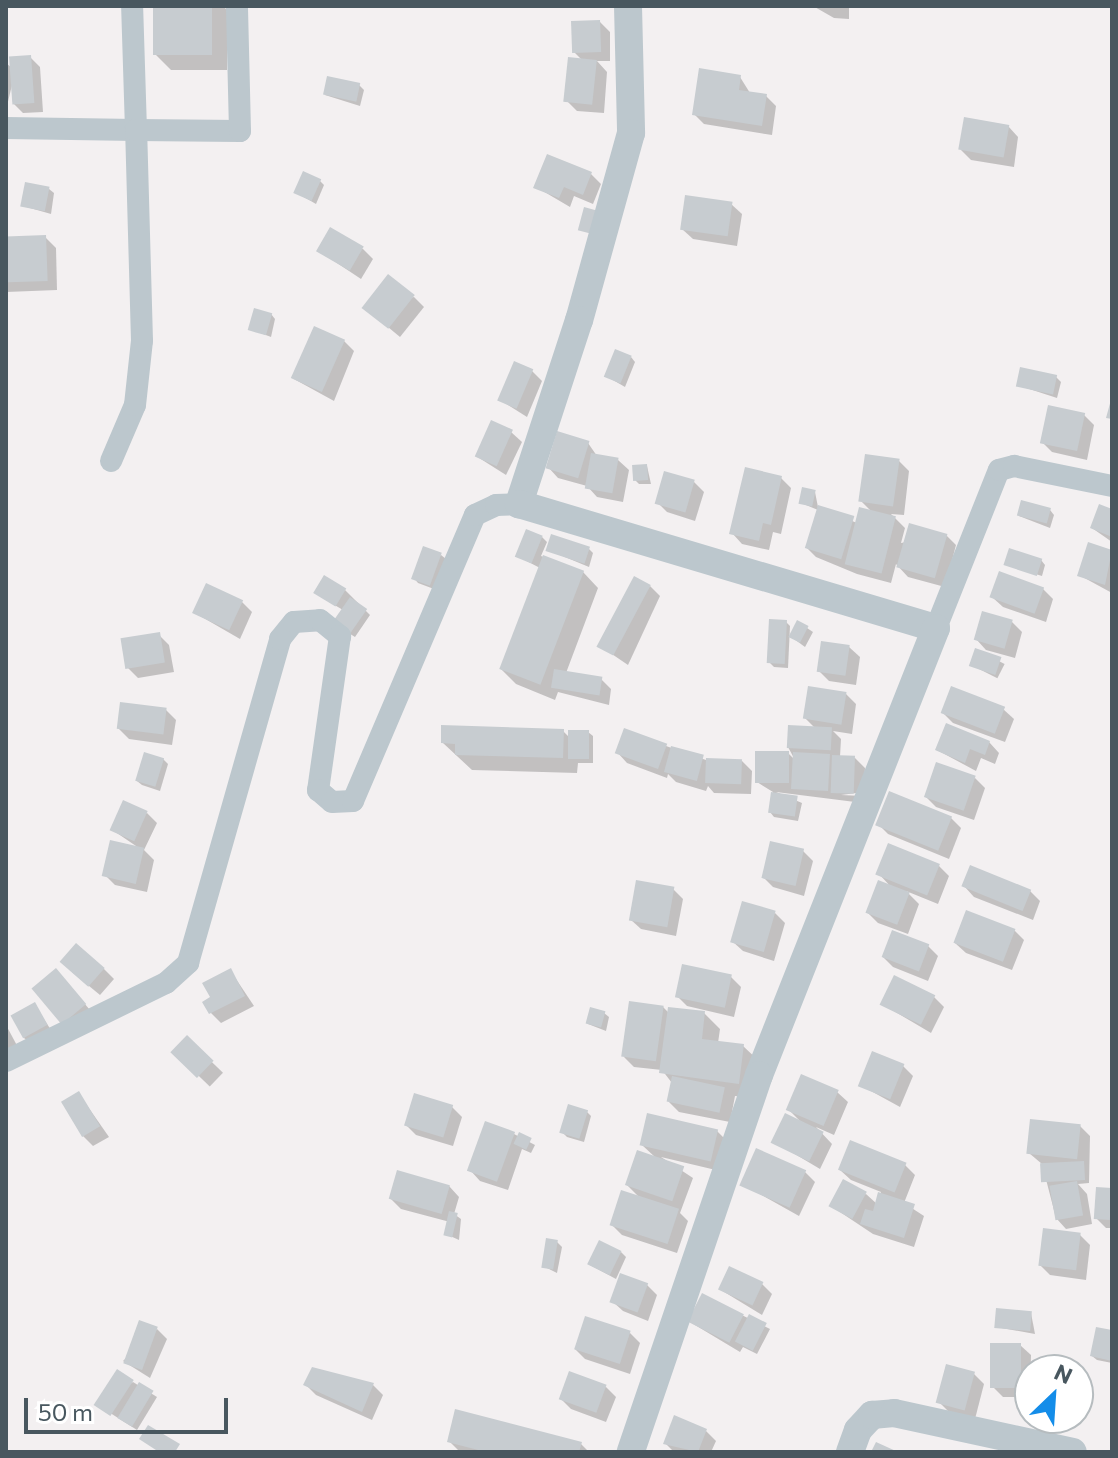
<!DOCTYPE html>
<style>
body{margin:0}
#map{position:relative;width:1118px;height:1458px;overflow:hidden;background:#f3f0f1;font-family:Commissioner,sans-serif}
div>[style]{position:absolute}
.shadow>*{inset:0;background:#0003;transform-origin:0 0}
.building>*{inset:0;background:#c7ccd0;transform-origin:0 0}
.minor>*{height:22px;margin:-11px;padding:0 11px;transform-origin:11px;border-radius:11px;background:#bcc7cd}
.tertiary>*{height:28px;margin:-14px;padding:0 14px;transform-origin:14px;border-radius:14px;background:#bcc7cd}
span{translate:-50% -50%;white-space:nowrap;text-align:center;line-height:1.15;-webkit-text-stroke:7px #fff;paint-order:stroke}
.frame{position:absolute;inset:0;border:8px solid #48575f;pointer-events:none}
.north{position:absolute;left:1014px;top:1354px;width:80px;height:80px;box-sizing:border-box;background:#fff;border:2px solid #b6bcbf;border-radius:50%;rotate:25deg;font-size:22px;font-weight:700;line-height:32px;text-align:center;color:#48575f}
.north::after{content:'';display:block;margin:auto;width:28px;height:36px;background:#148de9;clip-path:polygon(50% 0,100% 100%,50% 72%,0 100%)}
.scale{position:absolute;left:24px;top:1398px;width:204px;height:36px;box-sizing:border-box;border:4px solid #48575f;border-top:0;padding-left:10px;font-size:24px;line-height:28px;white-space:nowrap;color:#48575f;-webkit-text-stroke:6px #fff;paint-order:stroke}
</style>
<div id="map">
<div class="shadow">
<i style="clip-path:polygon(155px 6px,223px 6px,227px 10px,227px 70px,171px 70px,155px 54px)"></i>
<i style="clip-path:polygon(813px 6px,849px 6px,849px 19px,834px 18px)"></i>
<i style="clip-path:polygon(600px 22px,610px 32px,610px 61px,597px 61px,607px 72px,604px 113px,577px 111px,567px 101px,582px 60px,574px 52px)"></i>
<i style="clip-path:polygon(30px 57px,40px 67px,43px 112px,23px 113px,13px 103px,12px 85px,6px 110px,6px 63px,12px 68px)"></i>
<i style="clip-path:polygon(740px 77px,750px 93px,766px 96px,776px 106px,772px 135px,704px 124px,694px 114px)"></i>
<i style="clip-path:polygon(359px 85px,364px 90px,360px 106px,325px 95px)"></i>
<i style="clip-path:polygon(1008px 126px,1018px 137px,1014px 167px,971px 160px,961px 150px)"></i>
<i style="clip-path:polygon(591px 174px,601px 184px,593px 204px,574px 196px,570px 207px,536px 187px)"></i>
<i style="clip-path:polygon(320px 181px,324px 185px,316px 204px,295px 192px)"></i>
<i style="clip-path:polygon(49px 189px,54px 193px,51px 214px,23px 206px)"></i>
<i style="clip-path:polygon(731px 204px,742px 214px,737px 246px,693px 239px,682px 229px)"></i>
<i style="clip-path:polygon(45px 237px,56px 248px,57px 290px,6px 292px,6px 238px)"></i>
<i style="clip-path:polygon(363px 249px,373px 259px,361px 279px,319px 251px)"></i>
<i style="clip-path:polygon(414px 297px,424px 307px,400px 337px,365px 308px)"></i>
<i style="clip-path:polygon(271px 314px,275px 319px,271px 337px,250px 329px)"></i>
<i style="clip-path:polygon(344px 341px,354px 351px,334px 401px,294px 379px)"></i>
<i style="clip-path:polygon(631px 357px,635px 362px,625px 387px,606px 376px)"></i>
<i style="clip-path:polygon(532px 371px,542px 381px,527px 417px,500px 400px)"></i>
<i style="clip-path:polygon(1056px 377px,1061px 382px,1057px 398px,1017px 385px)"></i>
<i style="clip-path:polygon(1084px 415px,1094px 425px,1087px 460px,1052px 452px,1042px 442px)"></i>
<i style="clip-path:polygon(511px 432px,522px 442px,506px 475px,476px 456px)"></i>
<i style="clip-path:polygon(588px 443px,597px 456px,618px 460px,629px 470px,623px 502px,597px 497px,587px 486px,558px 478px,548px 467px)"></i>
<i style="clip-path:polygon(899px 461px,909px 471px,904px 515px,891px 514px,905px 528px,901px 543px,946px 535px,956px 545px,945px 587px,908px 577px,896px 564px,891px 583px,857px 574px,816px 557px,806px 547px,818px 510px,801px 503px,815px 492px,818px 507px,857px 523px,872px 512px,861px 501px)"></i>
<i style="clip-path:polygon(647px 466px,651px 484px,639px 484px,634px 479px)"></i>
<i style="clip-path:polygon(781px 478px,791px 488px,781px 534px,773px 532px,769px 550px,742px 544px,732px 533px)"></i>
<i style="clip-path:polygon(694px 482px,704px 492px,695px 521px,667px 512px,657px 502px)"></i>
<i style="clip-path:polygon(1050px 510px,1054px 515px,1050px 528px,1019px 516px)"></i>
<i style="clip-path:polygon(1112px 511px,1112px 542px,1092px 528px)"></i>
<i style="clip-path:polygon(542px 537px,547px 542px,541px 556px,583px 572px,598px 588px,566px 673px,601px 679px,611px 689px,609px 705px,558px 692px,555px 700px,516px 684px,501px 669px,540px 568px,517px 556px)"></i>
<i style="clip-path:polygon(1090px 545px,1112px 552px,1112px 593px,1079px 575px)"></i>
<i style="clip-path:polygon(589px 549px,593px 553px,589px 567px,548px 550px)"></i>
<i style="clip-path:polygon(441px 555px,446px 559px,434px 589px,418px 583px,414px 578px)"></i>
<i style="clip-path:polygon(1041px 560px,1045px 565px,1042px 576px,1006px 565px)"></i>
<i style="clip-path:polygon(650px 586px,660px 596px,628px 665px,603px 648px)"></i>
<i style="clip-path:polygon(1043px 589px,1053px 599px,1046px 622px,1003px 607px,992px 597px)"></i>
<i style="clip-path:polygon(345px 590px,370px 615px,355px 637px,339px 627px,343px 610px,321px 597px)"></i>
<i style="clip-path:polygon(242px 602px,252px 612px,240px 639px,195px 613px)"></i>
<i style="clip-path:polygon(786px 622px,790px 626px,788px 668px,774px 667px,769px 662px)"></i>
<i style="clip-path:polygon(798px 622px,813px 632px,805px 647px,790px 636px)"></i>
<i style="clip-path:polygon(1012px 622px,1022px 632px,1015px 658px,986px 650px,976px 639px)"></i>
<i style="clip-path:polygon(159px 635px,169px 645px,174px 672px,138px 678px,128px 668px)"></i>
<i style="clip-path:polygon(849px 647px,860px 657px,856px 685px,829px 681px,819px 671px)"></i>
<i style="left:977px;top:650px;width:31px;height:16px;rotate:27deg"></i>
<i style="clip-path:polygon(846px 694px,856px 704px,852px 734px,833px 731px,841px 739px,840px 757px,855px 758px,865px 768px,864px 792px,841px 795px,863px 796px,863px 803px,776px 792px,802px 803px,798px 821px,774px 817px,770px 812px,773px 792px,757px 782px,788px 753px,795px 760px,788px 747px,815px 728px,805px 718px)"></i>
<i style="clip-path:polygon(1003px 709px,1014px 719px,1005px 742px,953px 723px,943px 713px)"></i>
<i style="clip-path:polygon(166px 710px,176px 720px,172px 745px,129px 739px,119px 729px)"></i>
<i style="clip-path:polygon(563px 731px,570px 738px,588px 732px,593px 736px,593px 763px,578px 763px,577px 773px,472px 770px,443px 743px)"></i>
<i style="clip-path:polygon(989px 742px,999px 753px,995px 764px,981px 758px,976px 771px,937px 750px)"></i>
<i style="clip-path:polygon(666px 746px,706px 760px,742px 761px,752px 771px,751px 794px,714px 793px,708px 786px,706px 791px,676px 782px,668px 774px,667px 778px,627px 763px,617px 752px)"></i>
<i style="clip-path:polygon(163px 759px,168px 764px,160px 791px,142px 785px,137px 781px)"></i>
<i style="clip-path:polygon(975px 778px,985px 788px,974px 820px,936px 807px,926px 797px)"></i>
<i style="clip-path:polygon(147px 813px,157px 823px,144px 850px,154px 860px,147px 892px,115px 885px,105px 875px,136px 846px,111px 829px)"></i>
<i style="clip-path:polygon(951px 818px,961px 828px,949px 859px,888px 834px,878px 824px)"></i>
<i style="clip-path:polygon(803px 851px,813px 861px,804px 896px,773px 887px,763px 877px)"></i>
<i style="clip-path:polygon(939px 866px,949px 876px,938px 904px,906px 891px,919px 904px,908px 934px,878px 923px,868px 913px,892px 888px,878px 873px)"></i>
<i style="clip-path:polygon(964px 886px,1030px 891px,1040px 901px,1033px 920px,974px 897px)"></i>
<i style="clip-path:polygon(673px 889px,683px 899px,676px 936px,641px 929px,630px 919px)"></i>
<i style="clip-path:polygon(775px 913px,785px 923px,774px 961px,743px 951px,732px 941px)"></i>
<i style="clip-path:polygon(1014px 930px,1024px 940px,1012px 970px,966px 953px,955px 943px)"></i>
<i style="clip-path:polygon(928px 946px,938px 956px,928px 981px,893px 967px,883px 957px)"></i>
<i style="clip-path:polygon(104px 969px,114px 979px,100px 995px,72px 972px)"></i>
<i style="clip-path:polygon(230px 970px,254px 1006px,221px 1023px,211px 1013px,212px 998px)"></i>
<i style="clip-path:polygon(731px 977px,741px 987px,734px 1017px,687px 1006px,677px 996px)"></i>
<i style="clip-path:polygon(66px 981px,94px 1015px,63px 1023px)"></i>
<i style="clip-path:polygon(934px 997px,944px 1007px,931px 1033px,882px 1004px)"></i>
<i style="clip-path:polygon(34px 1004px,51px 1030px,29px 1042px,24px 1038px)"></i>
<i style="clip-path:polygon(663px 1007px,669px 1013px,704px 1013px,720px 1029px,718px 1043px,743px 1046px,759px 1061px,754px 1098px,735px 1096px,730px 1122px,679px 1112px,669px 1102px,672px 1083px,662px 1070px,634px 1067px,624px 1057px)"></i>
<i style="clip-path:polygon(604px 1013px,609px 1017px,606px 1031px,588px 1024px)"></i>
<i style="clip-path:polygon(6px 1025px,21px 1053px,6px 1060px)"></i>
<i style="left:187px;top:1038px;width:50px;height:19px;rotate:44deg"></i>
<i style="clip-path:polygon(903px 1066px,913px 1076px,900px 1107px,860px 1085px)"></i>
<i style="clip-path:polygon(837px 1092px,848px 1102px,834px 1135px,816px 1127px,832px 1144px,820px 1169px,773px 1141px,801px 1122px,788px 1109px)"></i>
<i style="clip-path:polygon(79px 1094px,109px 1137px,93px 1146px,83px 1136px)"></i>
<i style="clip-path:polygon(452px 1107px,462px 1117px,453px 1146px,416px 1135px,406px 1125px)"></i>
<i style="clip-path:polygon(587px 1112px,591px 1116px,584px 1142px,567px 1137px,562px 1132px)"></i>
<i style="clip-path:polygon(1080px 1126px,1090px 1136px,1089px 1183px,1078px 1184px,1087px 1194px,1092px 1224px,1066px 1229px,1056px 1218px,1042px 1164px,1029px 1153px)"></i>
<i style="clip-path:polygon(717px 1131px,727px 1141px,720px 1171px,661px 1157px,693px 1178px,680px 1213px,688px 1221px,677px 1253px,622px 1235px,612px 1225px,640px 1198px,627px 1185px,656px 1158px,642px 1145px)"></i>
<i style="clip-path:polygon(514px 1134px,535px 1145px,531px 1153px,522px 1149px,508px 1190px,480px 1181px,470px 1170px)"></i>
<i style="clip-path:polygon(905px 1165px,915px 1175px,904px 1203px,924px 1216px,914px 1247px,873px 1234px,831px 1206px,866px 1194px,877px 1204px,881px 1192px,851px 1180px,840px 1170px)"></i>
<i style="clip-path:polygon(805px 1172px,815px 1182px,799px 1216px,742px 1184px)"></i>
<i style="clip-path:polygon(449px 1186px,459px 1197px,454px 1214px,461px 1219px,459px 1240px,448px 1235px,450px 1222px,401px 1209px,391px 1199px)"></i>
<i style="clip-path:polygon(1112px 1190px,1112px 1228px,1106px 1228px,1096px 1218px)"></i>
<i style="clip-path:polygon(1080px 1235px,1090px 1245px,1086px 1280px,1050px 1275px,1040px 1265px)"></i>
<i style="clip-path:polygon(557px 1242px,562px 1247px,557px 1273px,543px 1266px)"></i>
<i style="clip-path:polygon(621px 1252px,626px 1257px,616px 1279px,590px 1265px)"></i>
<i style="clip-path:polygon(762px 1284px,772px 1294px,762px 1315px,721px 1290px)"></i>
<i style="clip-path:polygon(647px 1285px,657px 1295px,648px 1321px,623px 1311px,612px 1301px)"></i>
<i style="clip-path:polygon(703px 1296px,770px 1329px,757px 1354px,743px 1347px,740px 1352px,690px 1322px)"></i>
<i style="clip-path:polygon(1031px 1313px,1035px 1334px,996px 1327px)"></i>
<i style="clip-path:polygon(157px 1329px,167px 1339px,150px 1378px,123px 1361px)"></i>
<i style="clip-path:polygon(1112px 1332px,1112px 1363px,1097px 1360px,1092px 1356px)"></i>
<i style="clip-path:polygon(630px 1333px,640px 1343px,630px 1374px,585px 1359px,575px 1349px)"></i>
<i style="clip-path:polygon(1020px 1345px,1031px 1355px,1030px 1397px,1003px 1397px,993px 1387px)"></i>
<i style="clip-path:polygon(974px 1374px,984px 1384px,975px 1419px,948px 1411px,938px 1401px)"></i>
<i style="clip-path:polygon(133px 1382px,157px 1397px,137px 1430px,96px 1404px)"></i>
<i style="clip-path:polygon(306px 1385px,373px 1385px,383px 1395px,372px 1420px,316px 1395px)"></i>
<i style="clip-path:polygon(606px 1387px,616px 1397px,606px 1422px,571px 1409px,561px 1399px)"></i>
<i style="clip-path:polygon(706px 1431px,716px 1441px,711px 1452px,674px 1452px,665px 1443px)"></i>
<i style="clip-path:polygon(449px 1441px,581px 1444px,589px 1452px,460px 1452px)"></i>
</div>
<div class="building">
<i style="left:153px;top:6px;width:59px;height:49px"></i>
<i style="left:600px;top:20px;width:32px;height:29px;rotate:88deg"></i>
<i style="left:31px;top:55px;width:48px;height:22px;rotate:86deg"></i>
<i style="left:568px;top:57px;width:29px;height:45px;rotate:6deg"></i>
<i style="clip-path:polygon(699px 68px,741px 75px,739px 90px,767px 94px,762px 126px,692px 115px)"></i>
<i style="left:327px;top:76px;width:34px;height:19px;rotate:12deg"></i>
<i style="left:964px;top:117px;width:46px;height:33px;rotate:10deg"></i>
<i style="clip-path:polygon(547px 154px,592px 172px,583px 195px,564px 187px,559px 198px,533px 188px)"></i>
<i style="left:303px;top:171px;width:20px;height:24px;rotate:24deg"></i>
<i style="left:25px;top:182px;width:25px;height:25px;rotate:11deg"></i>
<i style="left:685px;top:195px;width:48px;height:35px;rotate:8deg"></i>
<i style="left:584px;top:207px;width:16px;height:24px;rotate:15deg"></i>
<i style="left:330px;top:227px;width:39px;height:28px;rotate:30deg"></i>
<i style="left:46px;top:235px;width:46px;height:40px;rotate:88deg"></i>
<i style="left:388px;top:274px;width:34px;height:43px;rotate:38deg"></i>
<i style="left:254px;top:308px;width:19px;height:23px;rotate:16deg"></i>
<i style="left:314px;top:326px;width:34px;height:57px;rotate:24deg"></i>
<i style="left:615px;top:349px;width:18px;height:30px;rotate:22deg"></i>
<i style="left:514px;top:361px;width:21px;height:43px;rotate:23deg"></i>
<i style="left:1020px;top:367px;width:38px;height:20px;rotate:12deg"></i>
<i style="clip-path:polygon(1112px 396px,1112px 419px,1106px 418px)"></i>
<i style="left:1048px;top:405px;width:38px;height:39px;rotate:12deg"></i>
<i style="left:491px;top:420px;width:24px;height:40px;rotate:24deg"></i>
<i style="left:557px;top:431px;width:34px;height:39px;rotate:17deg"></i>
<i style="left:591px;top:453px;width:28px;height:36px;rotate:10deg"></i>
<i style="left:865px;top:454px;width:35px;height:48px;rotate:8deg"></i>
<i style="left:647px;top:464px;width:16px;height:15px;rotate:86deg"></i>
<i style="clip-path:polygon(745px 467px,782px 476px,771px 525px,763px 523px,759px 541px,729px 534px)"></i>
<i style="left:664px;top:471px;width:32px;height:34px;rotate:16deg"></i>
<i style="left:802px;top:487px;width:14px;height:17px;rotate:12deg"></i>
<i style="left:1021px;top:500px;width:31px;height:16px;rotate:15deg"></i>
<i style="clip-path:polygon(1099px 504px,1112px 509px,1112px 537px,1090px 528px)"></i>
<i style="left:818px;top:505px;width:38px;height:45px;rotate:17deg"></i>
<i style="left:859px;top:507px;width:38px;height:59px;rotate:14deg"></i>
<i style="left:909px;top:523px;width:40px;height:46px;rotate:16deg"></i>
<i style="left:526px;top:529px;width:18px;height:30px;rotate:22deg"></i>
<i style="left:551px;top:534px;width:41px;height:18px;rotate:18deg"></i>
<i style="clip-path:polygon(1088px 542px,1112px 550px,1105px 585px,1077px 576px)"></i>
<i style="left:423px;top:546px;width:20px;height:35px;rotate:20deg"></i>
<i style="left:1009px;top:548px;width:35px;height:18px;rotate:18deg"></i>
<i style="left:543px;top:555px;width:44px;height:122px;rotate:21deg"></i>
<i style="left:999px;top:571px;width:48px;height:28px;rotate:20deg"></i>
<i style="left:324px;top:575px;width:26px;height:21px;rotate:31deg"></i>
<i style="left:634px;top:576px;width:19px;height:80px;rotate:28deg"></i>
<i style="left:206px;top:583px;width:41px;height:33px;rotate:25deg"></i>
<i style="left:350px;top:597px;width:21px;height:31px;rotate:35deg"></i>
<i style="left:982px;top:611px;width:32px;height:30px;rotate:16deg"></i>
<i style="left:769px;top:619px;width:18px;height:44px;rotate:3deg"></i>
<i style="left:797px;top:620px;width:13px;height:19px;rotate:27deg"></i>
<i style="left:160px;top:632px;width:31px;height:40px;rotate:81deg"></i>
<i style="left:821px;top:641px;width:29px;height:31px;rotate:8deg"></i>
<i style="left:975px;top:648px;width:28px;height:19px;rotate:19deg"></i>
<i style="left:554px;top:669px;width:49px;height:19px;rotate:9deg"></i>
<i style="left:808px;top:686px;width:39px;height:33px;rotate:9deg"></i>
<i style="left:951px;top:686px;width:58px;height:29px;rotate:21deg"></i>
<i style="left:120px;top:702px;width:47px;height:27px;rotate:7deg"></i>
<i style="clip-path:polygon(946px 723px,990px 741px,985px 755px,970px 749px,965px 763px,935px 750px)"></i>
<i style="clip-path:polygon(441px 725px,564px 729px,563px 758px,455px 755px,455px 744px,441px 743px)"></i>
<i style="left:788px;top:725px;width:44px;height:23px;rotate:3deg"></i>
<i style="left:624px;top:728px;width:46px;height:27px;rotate:20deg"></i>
<i style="left:568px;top:730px;width:21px;height:29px"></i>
<i style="left:671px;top:746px;width:34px;height:27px;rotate:15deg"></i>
<i style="left:755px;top:751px;width:34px;height:32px"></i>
<i style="left:144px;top:752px;width:21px;height:30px;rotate:17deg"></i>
<i style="left:793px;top:752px;width:37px;height:37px;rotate:3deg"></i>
<i style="left:832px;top:755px;width:23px;height:38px;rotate:2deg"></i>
<i style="left:706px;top:758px;width:36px;height:25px;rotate:2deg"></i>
<i style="left:936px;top:762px;width:42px;height:37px;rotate:19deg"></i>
<i style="left:889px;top:791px;width:68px;height:37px;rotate:22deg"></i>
<i style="left:771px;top:792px;width:27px;height:21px;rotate:8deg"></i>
<i style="left:123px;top:800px;width:27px;height:33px;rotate:24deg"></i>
<i style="left:110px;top:840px;width:35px;height:37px;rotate:13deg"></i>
<i style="left:770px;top:841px;width:35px;height:38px;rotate:13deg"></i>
<i style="left:888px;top:843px;width:56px;height:34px;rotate:22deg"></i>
<i style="left:970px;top:865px;width:66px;height:23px;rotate:22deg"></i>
<i style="left:636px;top:880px;width:39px;height:41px;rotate:10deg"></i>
<i style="left:878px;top:880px;width:34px;height:35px;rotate:21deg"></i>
<i style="left:742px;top:901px;width:35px;height:43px;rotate:16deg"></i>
<i style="left:966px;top:910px;width:53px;height:35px;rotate:21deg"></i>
<i style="left:892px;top:930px;width:40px;height:29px;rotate:21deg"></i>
<i style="left:76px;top:943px;width:38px;height:25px;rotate:41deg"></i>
<i style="left:682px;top:964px;width:51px;height:34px;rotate:12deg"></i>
<i style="left:56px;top:968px;width:47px;height:32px;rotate:50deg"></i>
<i style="clip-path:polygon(231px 968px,245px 996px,209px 1014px,202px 1002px,210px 997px,202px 983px)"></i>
<i style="left:894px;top:975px;width:46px;height:33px;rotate:26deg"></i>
<i style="left:629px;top:1001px;width:35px;height:56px;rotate:8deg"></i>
<i style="left:35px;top:1002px;width:26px;height:28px;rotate:61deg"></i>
<i style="left:590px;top:1007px;width:16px;height:17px;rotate:15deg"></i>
<i style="clip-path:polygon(668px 1007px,705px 1011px,702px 1039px,744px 1044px,739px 1084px,659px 1073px)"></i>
<i style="left:187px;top:1035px;width:37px;height:24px;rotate:44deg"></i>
<i style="left:872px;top:1051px;width:35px;height:38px;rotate:22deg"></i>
<i style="left:801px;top:1074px;width:41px;height:39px;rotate:23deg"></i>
<i style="left:672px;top:1076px;width:54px;height:26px;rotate:12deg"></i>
<i style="left:79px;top:1091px;width:41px;height:21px;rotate:59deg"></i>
<i style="left:414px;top:1093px;width:41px;height:34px;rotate:17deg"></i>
<i style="left:568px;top:1104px;width:21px;height:30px;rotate:17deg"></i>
<i style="left:647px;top:1113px;width:73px;height:33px;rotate:13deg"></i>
<i style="left:785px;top:1113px;width:43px;height:33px;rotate:26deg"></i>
<i style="left:1030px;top:1119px;width:51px;height:35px;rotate:6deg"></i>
<i style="left:485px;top:1121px;width:32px;height:53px;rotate:20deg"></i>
<i style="left:519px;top:1132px;width:14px;height:13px;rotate:25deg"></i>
<i style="left:850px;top:1140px;width:61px;height:32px;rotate:22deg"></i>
<i style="left:756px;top:1148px;width:55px;height:41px;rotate:24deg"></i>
<i style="left:637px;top:1150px;width:50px;height:37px;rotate:19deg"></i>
<i style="left:1084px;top:1161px;width:19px;height:44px;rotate:87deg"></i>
<i style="left:397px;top:1170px;width:55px;height:30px;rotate:16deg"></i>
<i style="left:843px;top:1179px;width:27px;height:31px;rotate:28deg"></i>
<i style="left:1077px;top:1181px;width:35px;height:28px;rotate:80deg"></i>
<i style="left:1096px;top:1187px;width:16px;height:32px;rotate:4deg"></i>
<i style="left:621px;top:1190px;width:61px;height:37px;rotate:18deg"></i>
<i style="clip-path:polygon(878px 1192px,915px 1204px,904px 1238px,860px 1224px,865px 1209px,873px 1211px)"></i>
<i style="left:449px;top:1211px;width:9px;height:25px;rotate:13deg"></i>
<i style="left:1043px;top:1228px;width:38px;height:38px;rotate:7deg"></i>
<i style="left:546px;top:1238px;width:12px;height:30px;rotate:9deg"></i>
<i style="left:599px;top:1240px;width:25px;height:27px;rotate:26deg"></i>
<i style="left:729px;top:1266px;width:38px;height:26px;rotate:25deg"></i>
<i style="left:620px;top:1273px;width:30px;height:31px;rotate:20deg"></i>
<i style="left:702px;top:1293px;width:47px;height:32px;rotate:27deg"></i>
<i style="left:996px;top:1308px;width:36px;height:20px;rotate:5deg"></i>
<i style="left:749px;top:1314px;width:20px;height:31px;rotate:27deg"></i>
<i style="left:585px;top:1316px;width:48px;height:35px;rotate:18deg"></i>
<i style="left:139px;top:1320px;width:20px;height:46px;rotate:20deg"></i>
<i style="clip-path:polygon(1096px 1327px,1112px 1330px,1112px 1361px,1090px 1356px)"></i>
<i style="left:990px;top:1343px;width:31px;height:45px"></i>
<i style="left:946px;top:1364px;width:30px;height:40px;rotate:15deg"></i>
<i style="clip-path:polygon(312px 1367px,374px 1383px,362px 1412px,303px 1385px)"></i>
<i style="left:117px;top:1369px;width:20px;height:43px;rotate:33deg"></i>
<i style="left:569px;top:1371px;width:40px;height:30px;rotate:20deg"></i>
<i style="left:139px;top:1382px;width:17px;height:42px;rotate:31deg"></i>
<i style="clip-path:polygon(455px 1409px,582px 1442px,579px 1452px,486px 1452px,447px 1442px)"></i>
<i style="clip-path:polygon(674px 1415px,707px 1429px,698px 1452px,663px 1444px)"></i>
<i style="clip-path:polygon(148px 1425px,180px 1444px,175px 1452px,159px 1452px,139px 1439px)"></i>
<i style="clip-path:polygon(876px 1442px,898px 1452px,871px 1452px)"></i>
</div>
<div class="minor">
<i style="left:6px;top:128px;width:130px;rotate:0.9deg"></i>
<i style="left:136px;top:130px;width:124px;rotate:-91.8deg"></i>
<i style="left:111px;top:461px;width:61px;rotate:-66.8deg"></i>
<i style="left:135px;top:405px;width:64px;rotate:-83.8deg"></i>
<i style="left:142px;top:341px;width:211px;rotate:-91.6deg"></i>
<i style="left:136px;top:130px;width:104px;rotate:0.6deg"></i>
<i style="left:240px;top:131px;width:125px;rotate:-91.4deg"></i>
<i style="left:936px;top:628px;width:170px;rotate:-68.3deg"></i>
<i style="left:999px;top:470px;width:16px;rotate:-15deg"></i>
<i style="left:1014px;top:466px;width:100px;rotate:11.5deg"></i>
<i style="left:6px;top:1061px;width:178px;rotate:-26deg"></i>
<i style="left:166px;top:983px;width:30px;rotate:-42deg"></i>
<i style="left:188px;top:963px;width:337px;rotate:-74.1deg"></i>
<i style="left:280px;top:639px;width:22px;rotate:-51deg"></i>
<i style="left:294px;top:622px;width:26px;rotate:-4deg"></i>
<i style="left:320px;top:620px;width:26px;rotate:39deg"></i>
<i style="left:340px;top:636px;width:156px;rotate:98.1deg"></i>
<i style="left:318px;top:790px;width:18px;rotate:41deg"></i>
<i style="left:332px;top:802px;width:21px;rotate:-3deg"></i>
<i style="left:353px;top:801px;width:311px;rotate:-66.9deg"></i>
<i style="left:475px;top:515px;width:23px;rotate:-25deg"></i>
<i style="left:496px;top:505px;width:23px;rotate:-2deg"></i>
</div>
<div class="tertiary">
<i style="left:628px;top:6px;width:127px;rotate:88.6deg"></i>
<i style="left:631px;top:133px;width:194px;rotate:105.5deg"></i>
<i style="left:579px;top:320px;width:194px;rotate:108.1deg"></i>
<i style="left:519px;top:504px;width:435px;rotate:16.6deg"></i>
<i style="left:936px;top:628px;width:481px;rotate:111.6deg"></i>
<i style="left:759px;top:1075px;width:398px;rotate:108.8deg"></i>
<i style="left:850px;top:1452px;width:23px;rotate:-70deg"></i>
<i style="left:858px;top:1430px;width:21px;rotate:-47deg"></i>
<i style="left:872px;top:1415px;width:22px;rotate:-5deg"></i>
<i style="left:894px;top:1413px;width:183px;rotate:12.3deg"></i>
</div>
<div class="frame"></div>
<div class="north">N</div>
<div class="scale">50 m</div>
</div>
